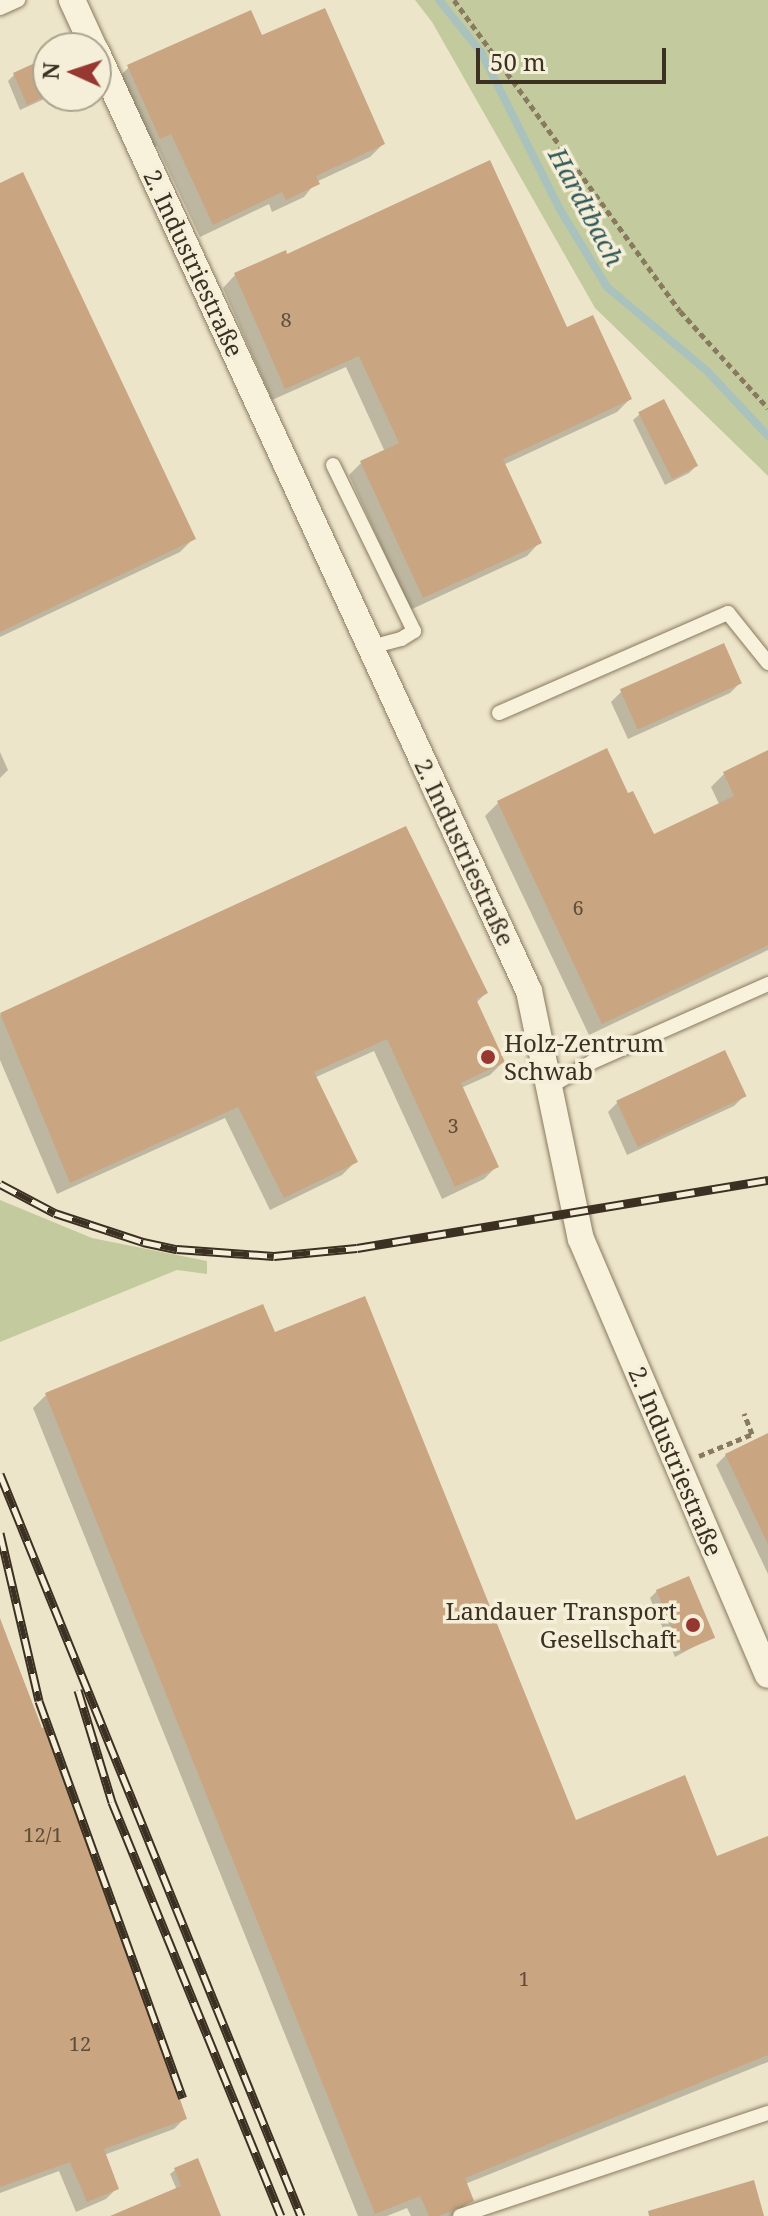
<!DOCTYPE html>
<meta charset="utf-8">
<style>
body{margin:0}
#map{position:relative;width:768px;height:2216px;overflow:hidden;background:#ede5ca;font-family:"Noto Serif",serif}
div>[style]{position:absolute}
.green>*{inset:0;background:#c3cb9e}
.shadow>*{inset:0;background:#0003}
.stream>*{height:8px;margin:-4px;padding:0 4px;transform-origin:4px;border-radius:4px;background:#aac2bd}
.building>*{inset:0;background:#caa581;transform-origin:0 0}
.path>*{height:5px;margin-top:-2.5px;transform-origin:0;background:repeating-linear-gradient(90deg,#89795f 0 6px,transparent 0 10px)}
.roads{filter:drop-shadow(0 0 2px #89795f) drop-shadow(0 0 2px #89795f)}
.service>*{height:14px;margin:-7px;padding:0 7px;transform-origin:7px;border-radius:7px;background:#f8f2dd}
.minor>*{height:26px;margin:-13px;padding:0 13px;transform-origin:13px;border-radius:13px;background:#f8f2dd}
.rail>*{height:9px;margin-top:-4.5px;transform-origin:0;background:repeating-linear-gradient(90deg,#f5efd9 0 18px,#3b3021 0 36px);box-sizing:border-box;border-block:2px solid #3b3021}
.dots>*{width:22px;height:22px;translate:-50% -50%;box-sizing:border-box;border:4px solid #f5efd9;border-radius:50%}
span{translate:-50% -50%;white-space:nowrap;text-align:center;line-height:1.15;-webkit-text-stroke:7px #f5efd9;paint-order:stroke}
.number-label{font-size:20px;color:#5f4d39}
.number-label span{-webkit-text-stroke-width:0}
.street-label{font-size:24px;color:#3b3021}
.poi-label{font-size:24px;color:#3b3021}
.left{translate:0 -50%;text-align:left}
.right{translate:-100% -50%;text-align:right}
.water-label{font-size:26px;color:#31595a;font-style:italic}
.north{position:absolute;left:32px;top:32px;width:80px;height:80px;box-sizing:border-box;background:#f5efd9;border:2px solid #aba38f;border-radius:50%;rotate:273deg;font-size:22px;font-weight:700;line-height:32px;text-align:center;color:#3b3021}
.north::after{content:'';display:block;margin:auto;width:28px;height:36px;background:#963831;clip-path:polygon(50% 0,100% 100%,50% 72%,0 100%)}
.scale{position:absolute;left:476px;top:48px;width:190px;height:36px;box-sizing:border-box;border:4px solid #3b3021;border-top:0;padding-left:10px;font-size:24px;line-height:28px;white-space:nowrap;color:#3b3021;-webkit-text-stroke:6px #f5efd9;paint-order:stroke}
</style>
<div id="map">
<div class="green">
<i style="clip-path:polygon(415px 0,768px 0,768px 476px,595px 308px,432px 22px)"></i>
<i style="clip-path:polygon(0 1200px,92px 1238px,207px 1261px,207px 1274px,177px 1270px,0 1342px)"></i>
</div>
<div class="shadow">
<i style="clip-path:polygon(48px 66px,48px 96px,51px 96px,20px 110px,8px 81px,14px 75px)"></i>
<i style="clip-path:polygon(129px 67px,383px 144px,370px 157px,316px 182px,304px 197px,272px 212px,269px 204px,200px 237px,157px 146px,147px 151px,116px 80px)"></i>
<i style="clip-path:polygon(0 185px,193px 539px,180px 552px,0 637px)"></i>
<i style="clip-path:polygon(286px 256px,566px 330px,630px 399px,617px 412px,503px 465px,539px 543px,527px 556px,410px 610px,349px 475px,361px 463px,385px 452px,346px 367px,272px 400px,223px 288px,235px 275px)"></i>
<i style="clip-path:polygon(640px 414px,696px 466px,689px 473px,665px 485px,633px 420px)"></i>
<i style="clip-path:polygon(740px 683px,730px 693px,628px 739px,611px 702px,621px 692px)"></i>
<i style="clip-path:polygon(0 752px,8px 770px,0 778px)"></i>
<i style="clip-path:polygon(768px 753px,768px 950px,589px 1035px,485px 816px,498px 803px,627px 796px,653px 837px,720px 806px,711px 787px,724px 774px)"></i>
<i style="clip-path:polygon(405px 828px,486px 993px,476px 1003px,503px 1062px,490px 1075px,461px 1088px,497px 1166px,484px 1179px,442px 1199px,374px 1051px,314px 1078px,355px 1162px,342px 1175px,270px 1210px,225px 1118px,57px 1194px,0 1060px,0 1015px)"></i>
<i style="clip-path:polygon(744px 1096px,734px 1106px,627px 1155px,608px 1112px,618px 1102px)"></i>
<i style="clip-path:polygon(274px 1335px,575px 1822px,716px 1859px,768px 1838px,768px 2062px,465px 2184px,472px 2200px,452px 2216px,411px 2216px,407px 2208px,387px 2216px,358px 2216px,33px 1408px,46px 1395px)"></i>
<i style="clip-path:polygon(768px 1435px,768px 1574px,716px 1465px,726px 1455px)"></i>
<i style="clip-path:polygon(657px 1591px,712px 1637px,675px 1657px,650px 1598px)"></i>
<i style="clip-path:polygon(0 1618px,185px 2118px,174px 2129px,104px 2155px,117px 2188px,106px 2199px,76px 2212px,59px 2171px,0 2193px)"></i>
<i style="clip-path:polygon(175px 2170px,219px 2216px,141px 2216px,177px 2190px,170px 2174px)"></i>
</div>
<div class="stream">
<i style="left:439px;top:0;width:67px;rotate:51.1deg"></i>
<i style="left:481px;top:52px;width:174px;rotate:63.4deg"></i>
<i style="left:559px;top:208px;width:92px;rotate:58.7deg"></i>
<i style="left:607px;top:287px;width:131px;rotate:40deg"></i>
<i style="left:707px;top:371px;width:89px;rotate:46.8deg"></i>
</div>
<div class="building">
<i style="clip-path:polygon(325px 8px,385px 144px,316px 176px,320px 184px,286px 200px,282px 192px,213px 225px,171px 134px,160px 139px,127px 65px,251px 10px,262px 35px)"></i>
<i style="clip-path:polygon(48px 57px,48px 95px,27px 105px,13px 73px)"></i>
<i style="clip-path:polygon(490px 160px,567px 327px,593px 315px,632px 399px,503px 459px,542px 543px,423px 598px,360px 461px,399px 443px,359px 356px,285px 389px,234px 273px,286px 250px,287px 254px)"></i>
<i style="clip-path:polygon(23px 172px,196px 539px,0 632px,0 183px)"></i>
<i style="left:664px;top:399px;width:75px;height:29px;rotate:63deg"></i>
<i style="left:724px;top:643px;width:44px;height:114px;rotate:66deg"></i>
<i style="clip-path:polygon(607px 748px,628px 793px,633px 791px,654px 834px,734px 796px,723px 772px,768px 750px,768px 945px,602px 1024px,497px 801px)"></i>
<i style="clip-path:polygon(406px 826px,488px 993px,476px 999px,505px 1062px,461px 1083px,499px 1167px,455px 1187px,387px 1039px,314px 1072px,358px 1162px,284px 1198px,238px 1107px,70px 1183px,0 1013px)"></i>
<i style="left:725px;top:1050px;width:51px;height:120px;rotate:65deg"></i>
<i style="clip-path:polygon(365px 1296px,576px 1820px,685px 1775px,717px 1856px,768px 1836px,768px 2055px,465px 2178px,474px 2201px,439px 2216px,429px 2216px,420px 2196px,375px 2214px,45px 1393px,263px 1304px,275px 1332px)"></i>
<i style="clip-path:polygon(768px 1433px,768px 1544px,725px 1454px)"></i>
<i style="left:689px;top:1576px;width:67px;height:36px;rotate:67deg"></i>
<i style="clip-path:polygon(0 1619px,42px 1728px,47px 1726px,187px 2119px,104px 2149px,119px 2189px,87px 2202px,70px 2162px,0 2187px)"></i>
<i style="clip-path:polygon(198px 2158px,221px 2216px,110px 2216px,181px 2186px,174px 2168px)"></i>
<i style="clip-path:polygon(754px 2180px,764px 2216px,649px 2216px,648px 2211px)"></i>
</div>
<div class="path">
<i style="left:454px;top:0;width:384px;rotate:54deg"></i>
<i style="left:680px;top:311px;width:131px;rotate:47.8deg"></i>
<i style="left:699px;top:1456px;width:57px;rotate:-22.5deg"></i>
<i style="left:752px;top:1434px;width:22px;rotate:-111deg"></i>
</div>
<div class="roads">
<div class="service">
<i style="left:0;top:8px;width:20px;rotate:-24deg"></i>
<i style="left:333px;top:465px;width:185px;rotate:64deg"></i>
<i style="left:414px;top:631px;width:15px;rotate:148deg"></i>
<i style="left:401px;top:639px;width:31px;rotate:165deg"></i>
<i style="left:499px;top:713px;width:250px;rotate:-23.6deg"></i>
<i style="left:728px;top:613px;width:64px;rotate:51.3deg"></i>
<i style="left:551px;top:1086px;width:48px;rotate:-30.3deg"></i>
<i style="left:592px;top:1062px;width:193px;rotate:-23.9deg"></i>
<i style="left:460px;top:2216px;width:325px;rotate:-18.5deg"></i>
</div>
<div class="minor">
<i style="left:72px;top:0;width:53px;rotate:65.4deg"></i>
<i style="left:96px;top:51px;width:1035px;rotate:65.27deg"></i>
<i style="left:529px;top:991px;width:253px;rotate:78.2deg"></i>
<i style="left:581px;top:1239px;width:474px;rotate:66.8deg"></i>
</div>
</div>
<div class="rail">
<i style="left:0;top:1184px;width:62px;rotate:27.8deg"></i>
<i style="left:55px;top:1213px;width:93px;rotate:18.2deg"></i>
<i style="left:143px;top:1242px;width:35px;rotate:12deg"></i>
<i style="left:177px;top:1249px;width:97px;rotate:4.1deg"></i>
<i style="left:274px;top:1256px;width:83px;rotate:-5.5deg"></i>
<i style="left:357px;top:1248px;width:417px;rotate:-9.4deg"></i>
<i style="left:0;top:1474px;width:801px;rotate:67.92deg"></i>
<i style="left:0;top:1533px;width:172px;rotate:76.9deg"></i>
<i style="left:39px;top:1701px;width:422px;rotate:70.1deg"></i>
<i style="left:78px;top:1690px;width:117px;rotate:73.1deg"></i>
<i style="left:112px;top:1802px;width:447px;rotate:67.8deg"></i>
</div>
<div class="dots">
<i style="left:488px;top:1057px;background:#963831"></i>
<i style="left:693px;top:1625px;background:#963831"></i>
</div>
<div class="number-label">
<span style="left:286px;top:319px">8</span>
<span style="left:578px;top:907px">6</span>
<span style="left:453px;top:1125px">3</span>
<span style="left:43px;top:1834px">12/1</span>
<span style="left:524px;top:1978px">1</span>
<span style="left:80px;top:2043px">12</span>
</div>
<div class="street-label">
<span style="left:194px;top:263px;rotate:65deg">2. Industriestraße</span>
<span style="left:465px;top:852px;rotate:65deg">2. Industriestraße</span>
<span style="left:676px;top:1461px;rotate:67deg">2. Industriestraße</span>
</div>
<div class="poi-label">
<span class="left" style="left:504px;top:1057px">Holz-Zentrum<br>Schwab</span>
<span class="right" style="left:677px;top:1625px">Landauer Transport<br>Gesellschaft</span>
</div>
<div class="water-label">
<span style="left:586px;top:207px;rotate:62deg">Hardtbach</span>
</div>
<div class="north">N</div>
<div class="scale">50 m</div>
</div>
